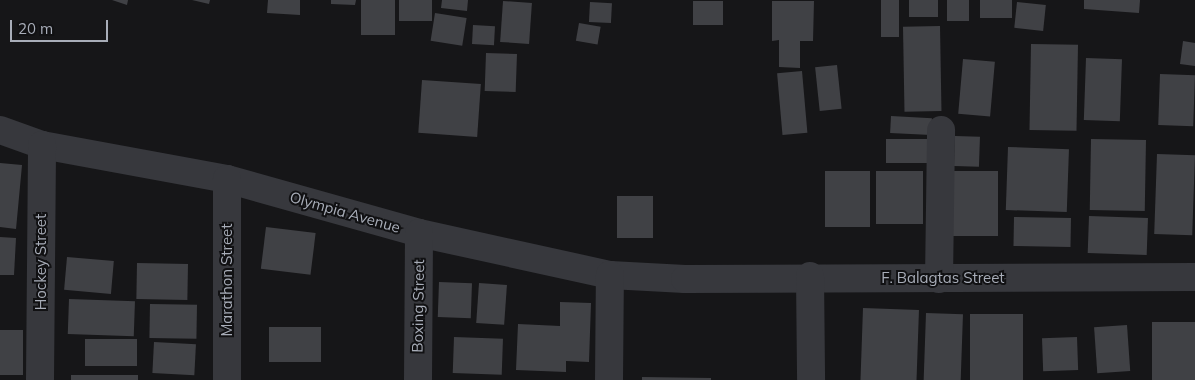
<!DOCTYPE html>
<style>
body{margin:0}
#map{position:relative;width:1195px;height:380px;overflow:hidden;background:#161618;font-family:Mulish,sans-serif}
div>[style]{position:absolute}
.building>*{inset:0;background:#404145;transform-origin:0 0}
.minor>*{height:28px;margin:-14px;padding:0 14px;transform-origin:14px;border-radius:14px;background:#37383d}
span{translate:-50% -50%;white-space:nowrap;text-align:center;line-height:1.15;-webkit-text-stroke:4px #111113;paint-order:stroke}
.street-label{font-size:15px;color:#a8adb8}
.scale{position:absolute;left:10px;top:20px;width:98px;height:22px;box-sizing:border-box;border:2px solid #a8adb8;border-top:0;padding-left:6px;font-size:15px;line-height:18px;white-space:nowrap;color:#a8adb8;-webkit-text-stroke:4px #111113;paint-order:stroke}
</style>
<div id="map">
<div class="building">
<i style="clip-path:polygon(112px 0,128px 0,127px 5px)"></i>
<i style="clip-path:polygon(192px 0,210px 0,209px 4px)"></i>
<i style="clip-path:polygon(268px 0,300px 0,300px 15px,267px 13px)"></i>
<i style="clip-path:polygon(331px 0,356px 0,355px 5px,331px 4px)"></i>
<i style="left:361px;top:0;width:34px;height:35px"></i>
<i style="left:399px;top:0;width:33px;height:21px"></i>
<i style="clip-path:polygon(442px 0,468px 0,467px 11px,441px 8px)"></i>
<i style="left:881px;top:0;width:18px;height:37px"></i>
<i style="left:909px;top:0;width:29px;height:17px"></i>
<i style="left:947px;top:0;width:22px;height:21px"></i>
<i style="left:980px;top:0;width:32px;height:18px"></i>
<i style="clip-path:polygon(1084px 0,1140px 0,1139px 13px,1084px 9px)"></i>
<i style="left:503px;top:1px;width:29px;height:41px;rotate:4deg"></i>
<i style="left:693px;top:1px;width:30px;height:24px"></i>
<i style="clip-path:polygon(772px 1px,814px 1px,813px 41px,800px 41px,800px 68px,779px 67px,779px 40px,772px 41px)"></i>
<i style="left:590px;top:2px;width:22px;height:20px;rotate:3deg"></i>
<i style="left:1017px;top:2px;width:29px;height:26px;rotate:6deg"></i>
<i style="left:435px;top:13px;width:32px;height:28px;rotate:9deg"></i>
<i style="left:579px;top:23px;width:22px;height:18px;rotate:10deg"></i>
<i style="left:473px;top:25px;width:22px;height:19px;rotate:3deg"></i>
<i style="left:940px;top:26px;width:85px;height:37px;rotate:89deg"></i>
<i style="clip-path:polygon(1183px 41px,1195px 43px,1195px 66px,1180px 64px)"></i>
<i style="left:1031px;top:44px;width:47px;height:86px;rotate:1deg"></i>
<i style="left:486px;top:53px;width:31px;height:38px;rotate:2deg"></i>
<i style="left:1086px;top:58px;width:36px;height:62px;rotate:2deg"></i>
<i style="left:963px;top:59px;width:32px;height:55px;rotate:5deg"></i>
<i style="left:837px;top:65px;width:44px;height:22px;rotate:84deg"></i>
<i style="left:802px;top:71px;width:62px;height:25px;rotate:85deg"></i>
<i style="left:1160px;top:74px;width:35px;height:51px;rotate:2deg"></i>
<i style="left:422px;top:80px;width:59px;height:53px;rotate:4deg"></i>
<i style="left:891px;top:116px;width:41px;height:17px;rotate:3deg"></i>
<i style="left:955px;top:136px;width:25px;height:30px;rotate:2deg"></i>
<i style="left:886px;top:139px;width:45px;height:24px"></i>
<i style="left:1091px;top:139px;width:55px;height:71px;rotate:1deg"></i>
<i style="left:1008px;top:147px;width:61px;height:63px;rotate:2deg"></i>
<i style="left:1157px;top:154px;width:38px;height:80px;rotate:2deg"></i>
<i style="clip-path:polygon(0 163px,22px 165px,16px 229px,0 227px)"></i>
<i style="left:825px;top:171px;width:45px;height:56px"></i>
<i style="left:876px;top:171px;width:47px;height:53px"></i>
<i style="left:950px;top:171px;width:48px;height:65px"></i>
<i style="left:617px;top:196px;width:36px;height:42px"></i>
<i style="left:1089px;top:216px;width:59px;height:37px;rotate:2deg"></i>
<i style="left:1014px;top:217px;width:57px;height:29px;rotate:1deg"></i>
<i style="left:266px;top:227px;width:50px;height:42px;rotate:7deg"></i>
<i style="clip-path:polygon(0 237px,16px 238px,14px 275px,0 275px)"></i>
<i style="left:67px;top:257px;width:47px;height:33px;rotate:5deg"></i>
<i style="left:137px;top:263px;width:51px;height:36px;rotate:1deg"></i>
<i style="left:439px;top:282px;width:33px;height:35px;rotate:2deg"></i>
<i style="left:479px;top:283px;width:28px;height:40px;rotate:4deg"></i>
<i style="left:69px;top:299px;width:66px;height:35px;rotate:2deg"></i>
<i style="clip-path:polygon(560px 302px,591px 303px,589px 362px,566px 361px,566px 372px,516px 370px,518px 324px,560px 326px)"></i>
<i style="left:150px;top:304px;width:47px;height:34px;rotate:1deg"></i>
<i style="left:863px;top:308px;width:56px;height:72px;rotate:2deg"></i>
<i style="left:926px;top:313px;width:37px;height:67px;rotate:2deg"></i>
<i style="left:970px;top:314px;width:53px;height:66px"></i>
<i style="left:1195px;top:322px;width:58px;height:43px;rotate:90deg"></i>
<i style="left:1127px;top:325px;width:46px;height:33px;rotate:86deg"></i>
<i style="left:321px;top:327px;width:35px;height:52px;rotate:90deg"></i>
<i style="left:0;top:330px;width:23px;height:45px"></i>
<i style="left:454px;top:337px;width:49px;height:36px;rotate:2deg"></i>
<i style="left:1077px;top:337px;width:33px;height:35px;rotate:88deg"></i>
<i style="left:85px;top:339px;width:52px;height:27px"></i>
<i style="left:154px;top:342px;width:42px;height:31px;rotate:3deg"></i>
<i style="left:71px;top:375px;width:67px;height:5px"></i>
<i style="clip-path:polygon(642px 377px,711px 378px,711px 380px,642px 380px)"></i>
</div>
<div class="minor">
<i style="left:0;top:130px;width:45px;rotate:19.7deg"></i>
<i style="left:42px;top:145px;width:188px;rotate:10.4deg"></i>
<i style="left:227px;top:179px;width:199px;rotate:15.7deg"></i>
<i style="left:419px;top:233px;width:196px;rotate:12.4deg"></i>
<i style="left:610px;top:275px;width:75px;rotate:3.1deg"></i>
<i style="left:685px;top:279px;width:510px;rotate:-0.22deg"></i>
<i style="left:810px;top:276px;width:104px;rotate:89.4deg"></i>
<i style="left:939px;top:279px;width:149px;rotate:-89.2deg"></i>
<i style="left:40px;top:380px;width:235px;rotate:-89.5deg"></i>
<i style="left:227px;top:380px;width:201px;rotate:-90deg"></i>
<i style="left:418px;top:380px;width:147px;rotate:-89.6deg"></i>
<i style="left:609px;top:380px;width:105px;rotate:-89.5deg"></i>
</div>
<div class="street-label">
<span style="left:345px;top:212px;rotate:16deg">Olympia Avenue</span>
<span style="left:41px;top:262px;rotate:-90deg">Hockey Street</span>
<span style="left:943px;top:278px">F. Balagtas Street</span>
<span style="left:227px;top:280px;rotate:-90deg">Marathon Street</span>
<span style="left:418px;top:306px;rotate:-89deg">Boxing Street</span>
</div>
<div class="scale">20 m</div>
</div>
